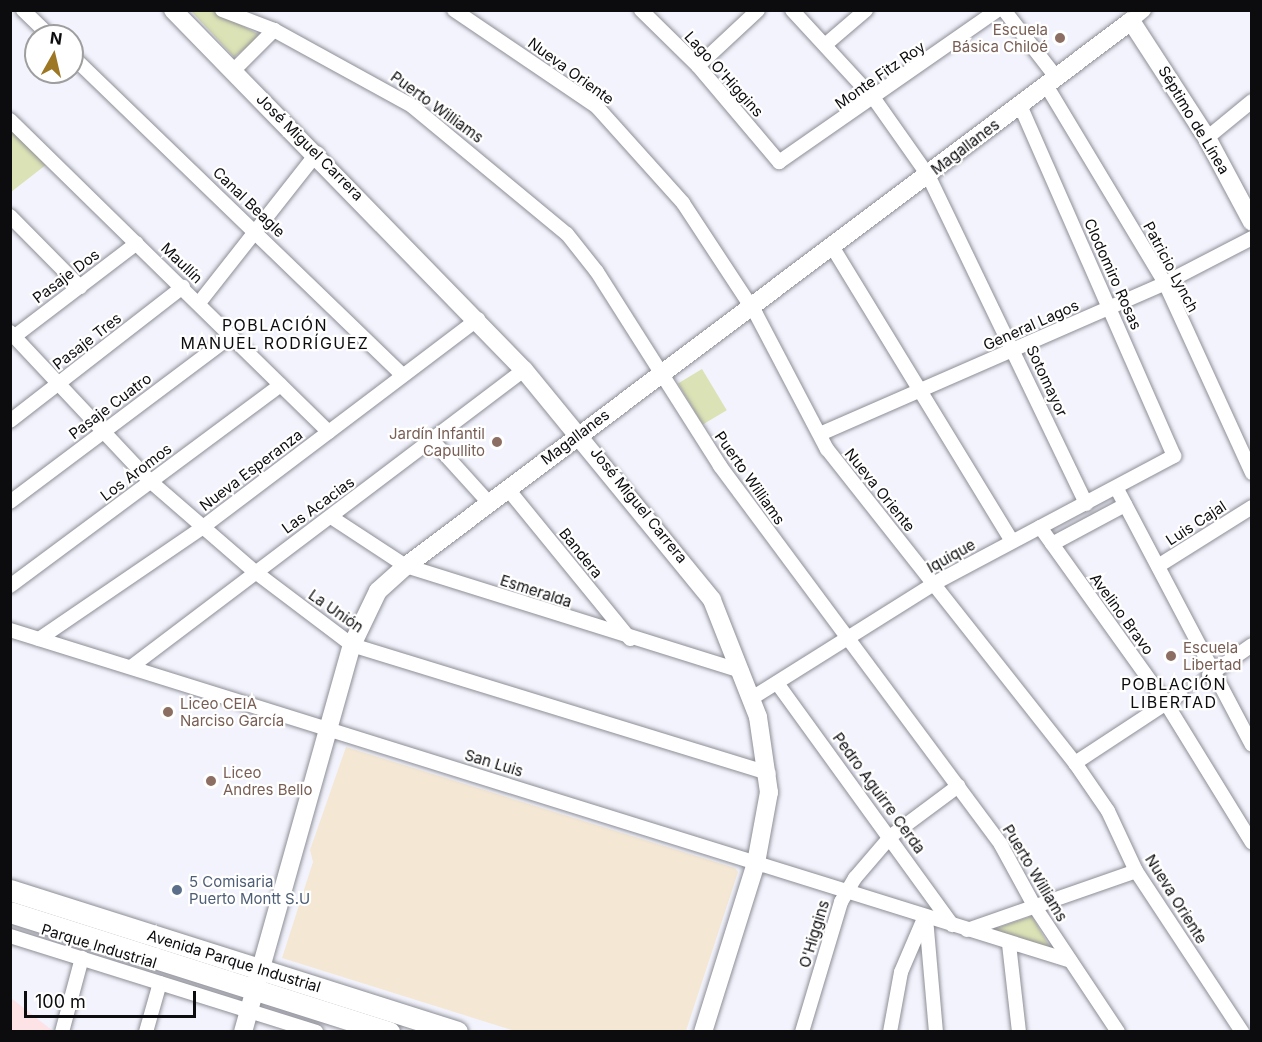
<!DOCTYPE html>
<meta charset="utf-8">
<style>
body{margin:0}
#map{position:relative;width:1262px;height:1042px;overflow:hidden;background:#f2f3fc;font-family:Inter,sans-serif}
div>[style]{position:absolute}
.commercial>*{inset:0;background:#f4e8d4}
.industrial>*{inset:0;background:#fde2e6}
.green>*{inset:0;background:#dbe2b5;transform-origin:0 0}
.street-tunnel>*{height:14px;margin-top:-7px;transform-origin:0;background:repeating-linear-gradient(90deg,#d0d0d8 0 14px,transparent 0 21px)}
.roads{filter:drop-shadow(0 0 2px #8d8e96) drop-shadow(0 0 2px #8d8e96)}
.street>*{height:14px;margin:-7px;padding:0 7px;transform-origin:7px;border-radius:7px;background:#fff}
.secondary>*{height:18px;margin:-9px;padding:0 9px;transform-origin:9px;border-radius:9px;background:#fff}
.primary>*{height:21px;margin:-10.5px;padding:0 10.5px;transform-origin:10.5px;border-radius:10.5px;background:#fff}
.dots>*{width:16px;height:16px;translate:-50% -50%;box-sizing:border-box;border:3px solid #fff;border-radius:50%}
span{translate:-50% -50%;white-space:nowrap;text-align:center;line-height:1.15;-webkit-text-stroke:4.5px #fff;paint-order:stroke}
.education-label{font-size:15px;color:#785e54}
.right{translate:-100% -50%;text-align:right}
.left{translate:0 -50%;text-align:left}
.street-label{font-size:15px;color:#0c0c0f}
.service-label{font-size:15px;color:#4e5e75}
.neighbourhood-label{font-size:16px;color:#0c0c0f;letter-spacing:1.5px}
.frame{position:absolute;inset:0;border:12px solid #0c0c0f;pointer-events:none}
.north{position:absolute;left:24px;top:24px;width:60px;height:60px;box-sizing:border-box;background:#fff;border:2px solid #9e9e9f;border-radius:50%;rotate:8deg;font-size:16px;font-weight:700;line-height:24px;text-align:center;color:#0c0c0f}
.north::after{content:'';display:block;margin:auto;width:21px;height:27px;background:#9e7724;clip-path:polygon(50% 0,100% 100%,50% 72%,0 100%)}
.scale{position:absolute;left:24px;top:991px;width:172px;height:27px;box-sizing:border-box;border:3px solid #0c0c0f;border-top:0;padding-left:8px;font-size:18px;line-height:21px;white-space:nowrap;color:#0c0c0f;-webkit-text-stroke:4px #fff;paint-order:stroke}
</style>
<div id="map">
<div class="commercial">
<i style="clip-path:polygon(346px 747px,735px 868px,738px 872px,686px 1031px,515px 1031px,282px 958px,313px 862px,310px 850px)"></i>
</div>
<div class="industrial">
<i style="clip-path:polygon(11px 998px,53px 1031px,11px 1031px)"></i>
</div>
<div class="green">
<i style="clip-path:polygon(214px 11px,258px 34px,260px 37px,234px 57px,192px 12px)"></i>
<i style="clip-path:polygon(11px 128px,47px 164px,11px 192px)"></i>
<i style="left:702px;top:369px;width:48px;height:28px;rotate:59deg"></i>
<i style="clip-path:polygon(1032px 916px,1051px 949px,991px 931px,994px 929px)"></i>
</div>
<div class="street-tunnel">
<i style="left:1180px;top:694px;width:35px;rotate:-33deg"></i>
</div>
<div class="roads">
<div class="street">
<i style="left:23px;top:10px;width:37px;rotate:44deg"></i>
<i style="left:222px;top:10px;width:56px;rotate:21deg"></i>
<i style="left:454px;top:10px;width:173px;rotate:34.1deg"></i>
<i style="left:597px;top:107px;width:129px;rotate:48.1deg"></i>
<i style="left:683px;top:203px;width:133px;rotate:56.7deg"></i>
<i style="left:756px;top:314px;width:153px;rotate:62.3deg"></i>
<i style="left:827px;top:449px;width:400px;rotate:51.7deg"></i>
<i style="left:1075px;top:763px;width:58px;rotate:55.5deg"></i>
<i style="left:1108px;top:811px;width:66px;rotate:65deg"></i>
<i style="left:1136px;top:871px;width:193px;rotate:56.6deg"></i>
<i style="left:641px;top:10px;width:80px;rotate:44.5deg"></i>
<i style="left:698px;top:66px;width:126px;rotate:49.8deg"></i>
<i style="left:779px;top:162px;width:267px;rotate:-34.8deg"></i>
<i style="left:792px;top:10px;width:122px;rotate:47.3deg"></i>
<i style="left:875px;top:100px;width:92px;rotate:54.8deg"></i>
<i style="left:928px;top:175px;width:365px;rotate:64.3deg"></i>
<i style="left:1004px;top:10px;width:85px;rotate:52.2deg"></i>
<i style="left:1131px;top:21px;width:17px;rotate:-40deg"></i>
<i style="left:825px;top:45px;width:54px;rotate:-40.5deg"></i>
<i style="left:72px;top:56px;width:458px;rotate:44deg"></i>
<i style="left:698px;top:66px;width:82px;rotate:-43deg"></i>
<i style="left:234px;top:70px;width:57px;rotate:-45deg"></i>
<i style="left:274px;top:30px;width:158px;rotate:28.8deg"></i>
<i style="left:412px;top:106px;width:201px;rotate:39.6deg"></i>
<i style="left:567px;top:234px;width:48px;rotate:51.7deg"></i>
<i style="left:597px;top:272px;width:230px;rotate:57.6deg"></i>
<i style="left:720px;top:466px;width:472px;rotate:53.4deg"></i>
<i style="left:1001px;top:845px;width:71px;rotate:61.3deg"></i>
<i style="left:1035px;top:907px;width:150px;rotate:56.4deg"></i>
<i style="left:1046px;top:85px;width:231px;rotate:59deg"></i>
<i style="left:1165px;top:283px;width:209px;rotate:65.4deg"></i>
<i style="left:10px;top:120px;width:446px;rotate:44.4deg"></i>
<i style="left:1207px;top:138px;width:58px;rotate:-39.4deg"></i>
<i style="left:10px;top:216px;width:100px;rotate:45.4deg"></i>
<i style="left:833px;top:248px;width:343px;rotate:58.6deg"></i>
<i style="left:199px;top:303px;width:191px;rotate:-51.8deg"></i>
<i style="left:10px;top:332px;width:204px;rotate:46.8deg"></i>
<i style="left:150px;top:481px;width:138px;rotate:40.9deg"></i>
<i style="left:254px;top:571px;width:123px;rotate:37.1deg"></i>
<i style="left:352px;top:645px;width:436px;rotate:17.1deg"></i>
<i style="left:15px;top:336px;width:153px;rotate:-37.3deg"></i>
<i style="left:10px;top:421px;width:219px;rotate:-37.8deg"></i>
<i style="left:820px;top:434px;width:377px;rotate:-23.6deg"></i>
<i style="left:1165px;top:283px;width:98px;rotate:-27.3deg"></i>
<i style="left:431px;top:439px;width:86px;rotate:47.8deg"></i>
<i style="left:507px;top:488px;width:195px;rotate:50.8deg"></i>
<i style="left:1117px;top:489px;width:289px;rotate:62.2deg"></i>
<i style="left:10px;top:502px;width:276px;rotate:-36.9deg"></i>
<i style="left:331px;top:517px;width:90px;rotate:33.2deg"></i>
<i style="left:406px;top:566px;width:352px;rotate:17.4deg"></i>
<i style="left:1040px;top:527px;width:216px;rotate:54.4deg"></i>
<i style="left:1166px;top:703px;width:164px;rotate:58.4deg"></i>
<i style="left:1052px;top:544px;width:83px;rotate:-28.1deg"></i>
<i style="left:1158px;top:566px;width:111px;rotate:-32.1deg"></i>
<i style="left:10px;top:586px;width:337px;rotate:-36.6deg"></i>
<i style="left:10px;top:630px;width:1111px;rotate:17.33deg"></i>
<i style="left:39px;top:639px;width:199px;rotate:-34.3deg"></i>
<i style="left:203px;top:527px;width:345px;rotate:-37.1deg"></i>
<i style="left:131px;top:667px;width:493px;rotate:-37.1deg"></i>
<i style="left:1209px;top:675px;width:52px;rotate:-34.9deg"></i>
<i style="left:777px;top:683px;width:299px;rotate:54.1deg"></i>
<i style="left:752px;top:698px;width:216px;rotate:-32.1deg"></i>
<i style="left:935px;top:583px;width:271px;rotate:-28deg"></i>
<i style="left:1174px;top:456px;width:382px;rotate:-113.7deg"></i>
<i style="left:1075px;top:763px;width:126px;rotate:-33.3deg"></i>
<i style="left:926px;top:918px;width:114px;rotate:85deg"></i>
<i style="left:967px;top:930px;width:179px;rotate:-19.2deg"></i>
<i style="left:10px;top:936px;width:321px;rotate:17.4deg"></i>
<i style="left:1009px;top:944px;width:89px;rotate:83.5deg"></i>
<i style="left:62px;top:1032px;width:77px;rotate:-74.9deg"></i>
<i style="left:146px;top:1032px;width:51px;rotate:-74.1deg"></i>
<i style="left:802px;top:1032px;width:136px;rotate:-73.3deg"></i>
<i style="left:841px;top:902px;width:28px;rotate:-60deg"></i>
<i style="left:855px;top:878px;width:55px;rotate:-49.4deg"></i>
<i style="left:891px;top:836px;width:84px;rotate:-36.7deg"></i>
<i style="left:890px;top:1032px;width:61px;rotate:-79.6deg"></i>
<i style="left:901px;top:972px;width:61px;rotate:-66.8deg"></i>
</div>
<div class="secondary">
<i style="left:173px;top:10px;width:503px;rotate:45.73deg"></i>
<i style="left:524px;top:370px;width:297px;rotate:50.7deg"></i>
<i style="left:712px;top:600px;width:126px;rotate:68.5deg"></i>
<i style="left:758px;top:717px;width:76px;rotate:81.7deg"></i>
<i style="left:769px;top:792px;width:72px;rotate:100.4deg"></i>
<i style="left:756px;top:863px;width:177px;rotate:107.4deg"></i>
<i style="left:243px;top:1032px;width:402px;rotate:-74.3deg"></i>
<i style="left:352px;top:645px;width:60px;rotate:-64.3deg"></i>
<i style="left:378px;top:591px;width:38px;rotate:-42deg"></i>
<i style="left:406px;top:566px;width:907px;rotate:-36.93deg"></i>
<i style="left:1131px;top:21px;width:140px;rotate:57deg"></i>
<i style="left:1207px;top:138px;width:95px;rotate:61.8deg"></i>
</div>
<div class="primary">
<i style="left:10px;top:890px;width:469px;rotate:17.6deg"></i>
<i style="left:10px;top:912px;width:398px;rotate:17.6deg"></i>
</div>
</div>
<div class="dots">
<i style="left:1060px;top:38px;background:#8d6e63"></i>
<i style="left:497px;top:442px;background:#8d6e63"></i>
<i style="left:1171px;top:656px;background:#8d6e63"></i>
<i style="left:168px;top:712px;background:#8d6e63"></i>
<i style="left:211px;top:781px;background:#8d6e63"></i>
<i style="left:177px;top:890px;background:#5c6f8a"></i>
</div>
<div class="education-label">
<span class="right" style="left:1048px;top:38px">Escuela<br>Básica Chiloé</span>
<span class="right" style="left:485px;top:442px">Jardín Infantil<br>Capullito</span>
<span class="left" style="left:1183px;top:656px">Escuela<br>Libertad</span>
<span class="left" style="left:180px;top:712px">Liceo CEIA<br>Narciso García</span>
<span class="left" style="left:223px;top:781px">Liceo<br>Andres Bello</span>
</div>
<div class="street-label">
<span style="left:571px;top:71px;rotate:36deg">Nueva Oriente</span>
<span style="left:724px;top:74px;rotate:48deg">Lago O'Higgins</span>
<span style="left:880px;top:75px;rotate:-35deg">Monte Fitz Roy</span>
<span style="left:437px;top:107px;rotate:36deg">Puerto Williams</span>
<span style="left:1194px;top:120px;rotate:59deg">Séptimo de Línea</span>
<span style="left:310px;top:147px;rotate:45deg">José Miguel Carrera</span>
<span style="left:965px;top:147px;rotate:-37deg">Magallanes</span>
<span style="left:249px;top:202px;rotate:44deg">Canal Beagle</span>
<span style="left:182px;top:263px;rotate:44deg">Maullín</span>
<span style="left:1171px;top:267px;rotate:62deg">Patricio Lynch</span>
<span style="left:1113px;top:274px;rotate:66deg">Clodomiro Rosas</span>
<span style="left:66px;top:276px;rotate:-37deg">Pasaje Dos</span>
<span style="left:1031px;top:325px;rotate:-24deg">General Lagos</span>
<span style="left:87px;top:341px;rotate:-38deg">Pasaje Tres</span>
<span style="left:1047px;top:381px;rotate:65deg">Sotomayor</span>
<span style="left:110px;top:406px;rotate:-37deg">Pasaje Cuatro</span>
<span style="left:575px;top:437px;rotate:-37deg">Magallanes</span>
<span style="left:251px;top:470px;rotate:-37deg">Nueva Esperanza</span>
<span style="left:136px;top:472px;rotate:-37deg">Los Aromos</span>
<span style="left:750px;top:478px;rotate:55deg">Puerto Williams</span>
<span style="left:880px;top:490px;rotate:51deg">Nueva Oriente</span>
<span style="left:318px;top:505px;rotate:-36deg">Las Acacias</span>
<span style="left:639px;top:505px;rotate:51deg">José Miguel Carrera</span>
<span style="left:1196px;top:523px;rotate:-33deg">Luis Cajal</span>
<span style="left:581px;top:553px;rotate:51deg">Bandera</span>
<span style="left:951px;top:556px;rotate:-29deg">Iquique</span>
<span style="left:536px;top:591px;rotate:18deg">Esmeralda</span>
<span style="left:336px;top:611px;rotate:35deg">La Unión</span>
<span style="left:1122px;top:614px;rotate:54deg">Avelino Bravo</span>
<span style="left:494px;top:763px;rotate:17deg">San Luis</span>
<span style="left:879px;top:793px;rotate:54deg">Pedro Aguirre Cerda</span>
<span style="left:1035px;top:873px;rotate:59deg">Puerto Williams</span>
<span style="left:1176px;top:899px;rotate:58deg">Nueva Oriente</span>
<span style="left:814px;top:934px;rotate:-73deg">O'Higgins</span>
<span style="left:99px;top:946px;rotate:17deg">Parque Industrial</span>
<span style="left:234px;top:961px;rotate:17deg">Avenida Parque Industrial</span>
</div>
<div class="service-label">
<span class="left" style="left:189px;top:890px">5 Comisaria<br>Puerto Montt S.U</span>
</div>
<div class="neighbourhood-label">
<span style="left:275px;top:334px">POBLACIÓN<br>MANUEL RODRÍGUEZ</span>
<span style="left:1174px;top:693px">POBLACIÓN<br>LIBERTAD</span>
</div>
<div class="frame"></div>
<div class="north">N</div>
<div class="scale">100 m</div>
</div>
